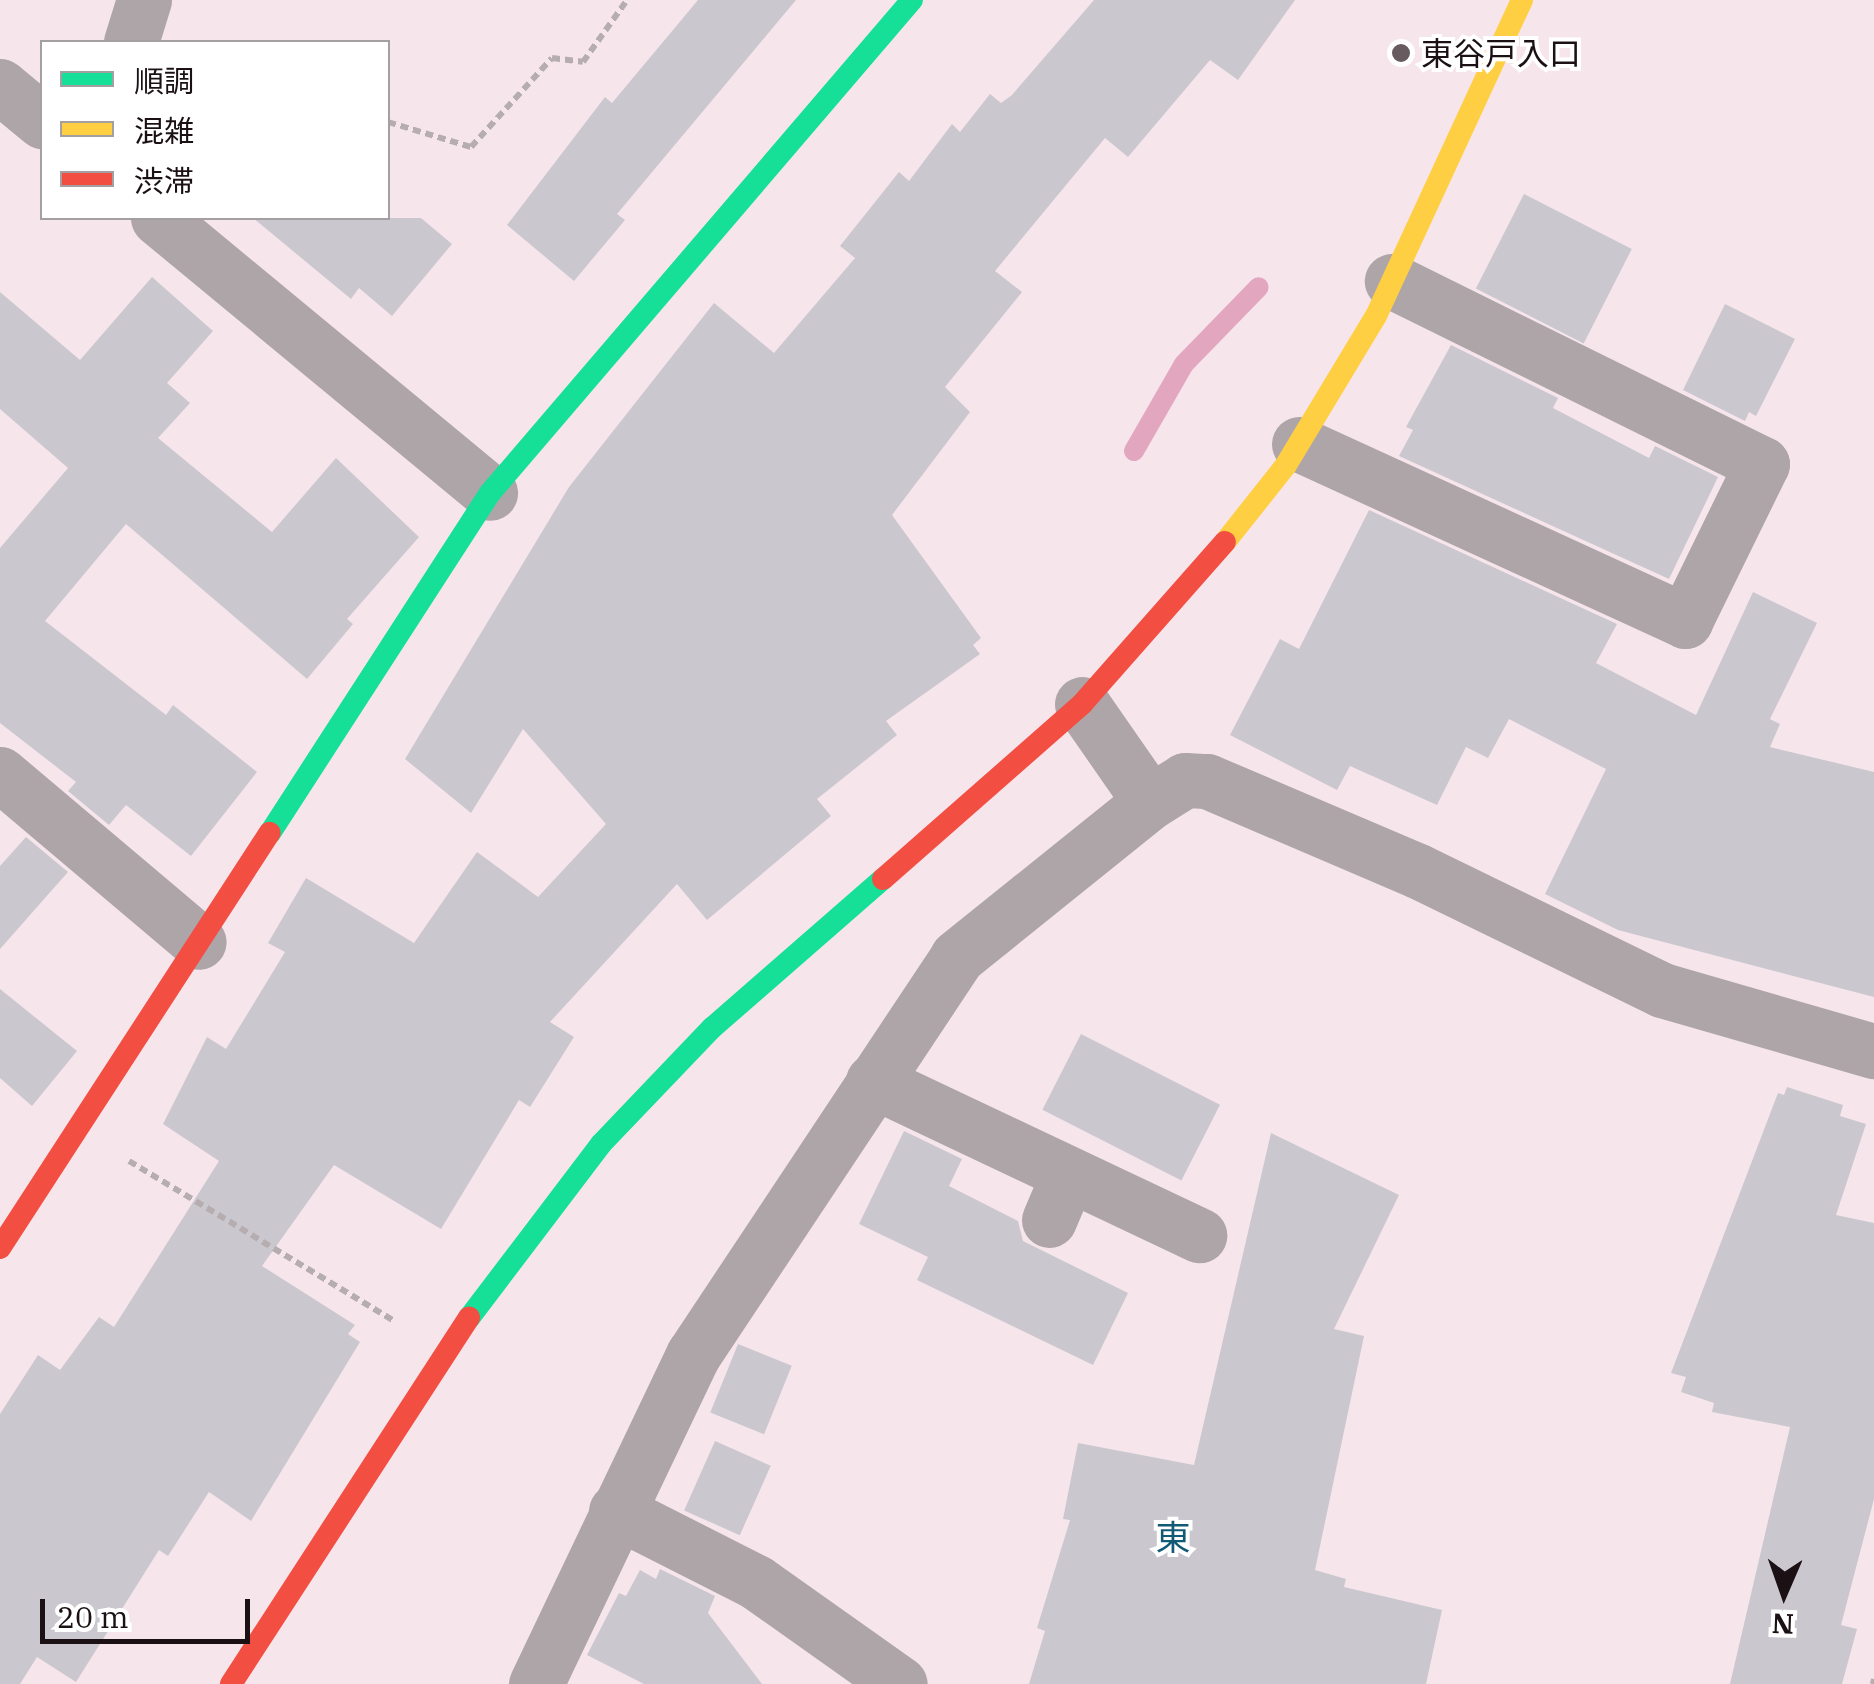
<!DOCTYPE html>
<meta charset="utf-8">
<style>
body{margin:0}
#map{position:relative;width:1874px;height:1684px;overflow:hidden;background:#f7e5ec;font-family:"IBM Plex Serif","Noto Sans JP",serif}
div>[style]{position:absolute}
.stream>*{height:20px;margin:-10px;padding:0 10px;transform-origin:10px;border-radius:10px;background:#e2a6be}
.building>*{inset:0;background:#cac8ce;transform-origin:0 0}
.path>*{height:6px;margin-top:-3px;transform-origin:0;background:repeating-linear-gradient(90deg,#b6adb0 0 8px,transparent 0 13px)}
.street>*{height:55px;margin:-27.5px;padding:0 27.5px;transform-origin:27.5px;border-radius:27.5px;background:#aea5a9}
.fast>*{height:22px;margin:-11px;padding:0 11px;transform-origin:11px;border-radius:11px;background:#16e098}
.slow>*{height:22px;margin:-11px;padding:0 11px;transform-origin:11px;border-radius:11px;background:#ffcf43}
.jam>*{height:22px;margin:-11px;padding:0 11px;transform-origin:11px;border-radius:11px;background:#f24e42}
.dots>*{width:28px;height:28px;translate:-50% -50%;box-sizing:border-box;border:5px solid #fff;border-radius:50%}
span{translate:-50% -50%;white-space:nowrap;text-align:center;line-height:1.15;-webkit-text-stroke:8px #fff;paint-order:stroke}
.poi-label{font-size:32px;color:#1b1115}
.left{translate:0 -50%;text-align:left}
.neighbourhood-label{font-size:35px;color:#125b76}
.legend{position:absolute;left:40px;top:40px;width:350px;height:180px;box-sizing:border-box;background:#fff;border:2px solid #a4a0a1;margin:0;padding:12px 18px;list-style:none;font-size:30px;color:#1b1115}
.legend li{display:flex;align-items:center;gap:20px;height:50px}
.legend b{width:50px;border:2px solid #a4a0a1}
.north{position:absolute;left:1734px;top:1544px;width:100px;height:100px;-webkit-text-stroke:8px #fff;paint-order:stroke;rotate:182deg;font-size:28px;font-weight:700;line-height:40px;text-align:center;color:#1b1115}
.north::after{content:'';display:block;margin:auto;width:35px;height:45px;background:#1b1115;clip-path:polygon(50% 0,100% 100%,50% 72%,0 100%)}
.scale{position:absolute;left:40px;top:1599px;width:210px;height:45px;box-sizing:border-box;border:5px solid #1b1115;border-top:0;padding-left:12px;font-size:30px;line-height:35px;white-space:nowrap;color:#1b1115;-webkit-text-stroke:8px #fff;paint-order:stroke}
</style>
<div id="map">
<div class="stream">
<i style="left:1134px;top:451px;width:100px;rotate:-60.1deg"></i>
<i style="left:1184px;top:364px;width:107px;rotate:-45.8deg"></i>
</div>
<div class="building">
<i style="clip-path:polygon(698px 0,796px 0,617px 214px,625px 220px,574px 281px,507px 225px,605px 97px,612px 103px)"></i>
<i style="clip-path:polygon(1094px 0,1295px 0,1238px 80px,1210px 60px,1128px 157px,1105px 138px,995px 271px,1022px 292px,945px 387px,970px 412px,892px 515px,981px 638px,973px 645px,980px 654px,886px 721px,897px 735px,817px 799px,831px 816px,707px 920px,677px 884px,550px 1022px,574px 1037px,530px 1107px,519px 1100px,441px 1229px,334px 1165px,262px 1266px,355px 1325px,348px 1334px,360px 1342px,251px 1521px,209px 1492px,168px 1556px,159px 1550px,76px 1682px,37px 1657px,20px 1684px,0 1684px,0 1414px,38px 1355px,60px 1370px,99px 1317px,114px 1327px,219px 1161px,163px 1124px,207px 1037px,226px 1049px,285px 952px,268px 943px,306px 878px,414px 943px,477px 852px,538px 897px,606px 824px,523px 729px,471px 813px,405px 759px,569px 487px,714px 303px,774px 353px,855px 258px,840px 246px,899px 172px,909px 181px,952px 124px,960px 132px,990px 94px,1001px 103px,1012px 95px)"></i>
<i style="left:1524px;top:194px;width:121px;height:106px;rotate:27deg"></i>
<i style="clip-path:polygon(253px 218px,421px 218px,452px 244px,392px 316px,359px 288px,351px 299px)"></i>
<i style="clip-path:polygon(152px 277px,213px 331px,167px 383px,190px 403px,158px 438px,272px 532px,336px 458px,419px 537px,347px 619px,353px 624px,307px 679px,126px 524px,45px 621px,166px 715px,173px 705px,257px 772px,191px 856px,126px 805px,109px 825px,68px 791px,76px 782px,0 723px,0 548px,68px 468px,0 409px,0 292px,80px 360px)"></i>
<i style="clip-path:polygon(1725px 304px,1795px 339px,1756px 416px,1749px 412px,1745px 421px,1683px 390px)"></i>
<i style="clip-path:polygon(1451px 345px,1558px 398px,1553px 408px,1649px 458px,1655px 446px,1718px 477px,1669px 579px,1399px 456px,1413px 430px,1406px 427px)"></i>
<i style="clip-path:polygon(1369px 510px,1617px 624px,1596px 663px,1696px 715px,1753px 592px,1817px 623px,1770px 719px,1780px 724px,1770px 747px,1874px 772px,1874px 997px,1618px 930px,1545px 894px,1606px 769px,1509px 719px,1488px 758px,1466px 747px,1437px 805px,1350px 766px,1337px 790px,1230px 735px,1280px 639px,1299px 649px)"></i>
<i style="clip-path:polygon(26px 837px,68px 872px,0 949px,0 866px)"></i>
<i style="clip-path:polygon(0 989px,77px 1051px,32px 1106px,0 1078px)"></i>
<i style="left:1081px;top:1034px;width:156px;height:85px;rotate:27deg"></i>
<i style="clip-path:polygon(1787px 1087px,1843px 1105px,1840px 1116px,1866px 1124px,1836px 1215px,1874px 1223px,1874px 1499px,1841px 1625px,1857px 1629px,1842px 1684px,1730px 1684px,1790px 1427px,1712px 1412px,1714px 1403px,1681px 1392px,1686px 1377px,1671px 1373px,1778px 1093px,1784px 1095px)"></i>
<i style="clip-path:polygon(904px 1131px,962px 1159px,949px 1186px,1018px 1221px,1023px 1241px,1128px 1293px,1093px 1365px,917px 1280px,928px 1257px,859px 1224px)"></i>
<i style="clip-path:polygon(1271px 1133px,1399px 1195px,1334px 1329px,1364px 1336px,1315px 1570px,1346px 1579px,1344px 1587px,1442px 1610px,1426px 1684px,1029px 1684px,1045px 1631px,1037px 1628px,1070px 1520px,1063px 1519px,1078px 1443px,1194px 1465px)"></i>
<i style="left:738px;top:1344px;width:58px;height:74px;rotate:22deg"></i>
<i style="left:715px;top:1441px;width:61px;height:76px;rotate:24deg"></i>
<i style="clip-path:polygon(660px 1569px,715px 1596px,708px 1613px,762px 1684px,644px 1684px,587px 1655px,619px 1593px,626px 1596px,640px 1570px,656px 1579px)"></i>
</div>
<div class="path">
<i style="left:388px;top:122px;width:87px;rotate:16.8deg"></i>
<i style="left:471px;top:147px;width:120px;rotate:-47.7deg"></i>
<i style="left:552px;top:58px;width:31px;rotate:7deg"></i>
<i style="left:583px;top:62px;width:76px;rotate:-54.6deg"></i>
<i style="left:129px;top:1161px;width:308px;rotate:31.1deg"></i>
<i style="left:1873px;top:1684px;width:5px;rotate:-79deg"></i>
</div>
<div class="street">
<i style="left:131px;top:42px;width:44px;rotate:-72.8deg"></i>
<i style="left:0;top:86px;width:55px;rotate:39.8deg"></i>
<i style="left:158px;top:218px;width:431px;rotate:39.6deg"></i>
<i style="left:1299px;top:444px;width:425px;rotate:24.6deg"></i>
<i style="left:1685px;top:621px;width:175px;rotate:-63.9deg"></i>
<i style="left:1762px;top:464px;width:413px;rotate:-153.7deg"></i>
<i style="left:1082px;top:704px;width:119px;rotate:55.2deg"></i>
<i style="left:1150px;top:802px;width:41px;rotate:-32.2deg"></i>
<i style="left:1185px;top:780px;width:22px;rotate:3deg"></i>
<i style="left:1207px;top:781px;width:229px;rotate:23.1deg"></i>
<i style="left:1418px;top:871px;width:271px;rotate:26deg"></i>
<i style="left:1662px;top:990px;width:221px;rotate:16.1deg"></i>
<i style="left:0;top:774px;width:260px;rotate:40.2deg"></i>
<i style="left:873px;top:1081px;width:361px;rotate:25.3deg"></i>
<i style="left:1049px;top:1220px;width:49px;rotate:-67.1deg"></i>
<i style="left:616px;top:1511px;width:157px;rotate:26.9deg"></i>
<i style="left:756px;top:1582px;width:176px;rotate:35.3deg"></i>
<i style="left:536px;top:1684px;width:365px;rotate:-64.5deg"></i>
<i style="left:693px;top:1355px;width:478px;rotate:-56.4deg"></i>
<i style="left:957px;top:957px;width:248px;rotate:-38.8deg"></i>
</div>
<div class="fast">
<i style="left:270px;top:833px;width:405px;rotate:-57.1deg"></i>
<i style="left:490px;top:493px;width:649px;rotate:-49.44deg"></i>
<i style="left:469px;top:1318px;width:218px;rotate:-52.8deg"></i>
<i style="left:601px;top:1144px;width:161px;rotate:-46.3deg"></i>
<i style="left:712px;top:1028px;width:227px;rotate:-41.1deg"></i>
</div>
<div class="slow">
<i style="left:1225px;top:542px;width:98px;rotate:-51.6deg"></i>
<i style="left:1286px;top:465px;width:174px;rotate:-58.9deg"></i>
<i style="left:1376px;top:316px;width:348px;rotate:-65.2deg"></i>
</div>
<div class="jam">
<i style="left:883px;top:879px;width:265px;rotate:-41.3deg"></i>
<i style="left:1082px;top:704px;width:216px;rotate:-48.6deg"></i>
<i style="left:0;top:1248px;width:495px;rotate:-57deg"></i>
<i style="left:231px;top:1684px;width:437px;rotate:-57deg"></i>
</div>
<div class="dots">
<i style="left:1401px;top:53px;background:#685b60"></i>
</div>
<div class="poi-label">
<span class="left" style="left:1421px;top:53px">東谷戸入口</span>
</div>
<div class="neighbourhood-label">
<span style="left:1173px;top:1537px">東</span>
</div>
<ul class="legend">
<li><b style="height:12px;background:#16e098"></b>順調</li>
<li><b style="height:12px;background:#ffcf43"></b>混雑</li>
<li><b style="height:12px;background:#f24e42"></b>渋滞</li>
</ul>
<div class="north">N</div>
<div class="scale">20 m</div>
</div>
